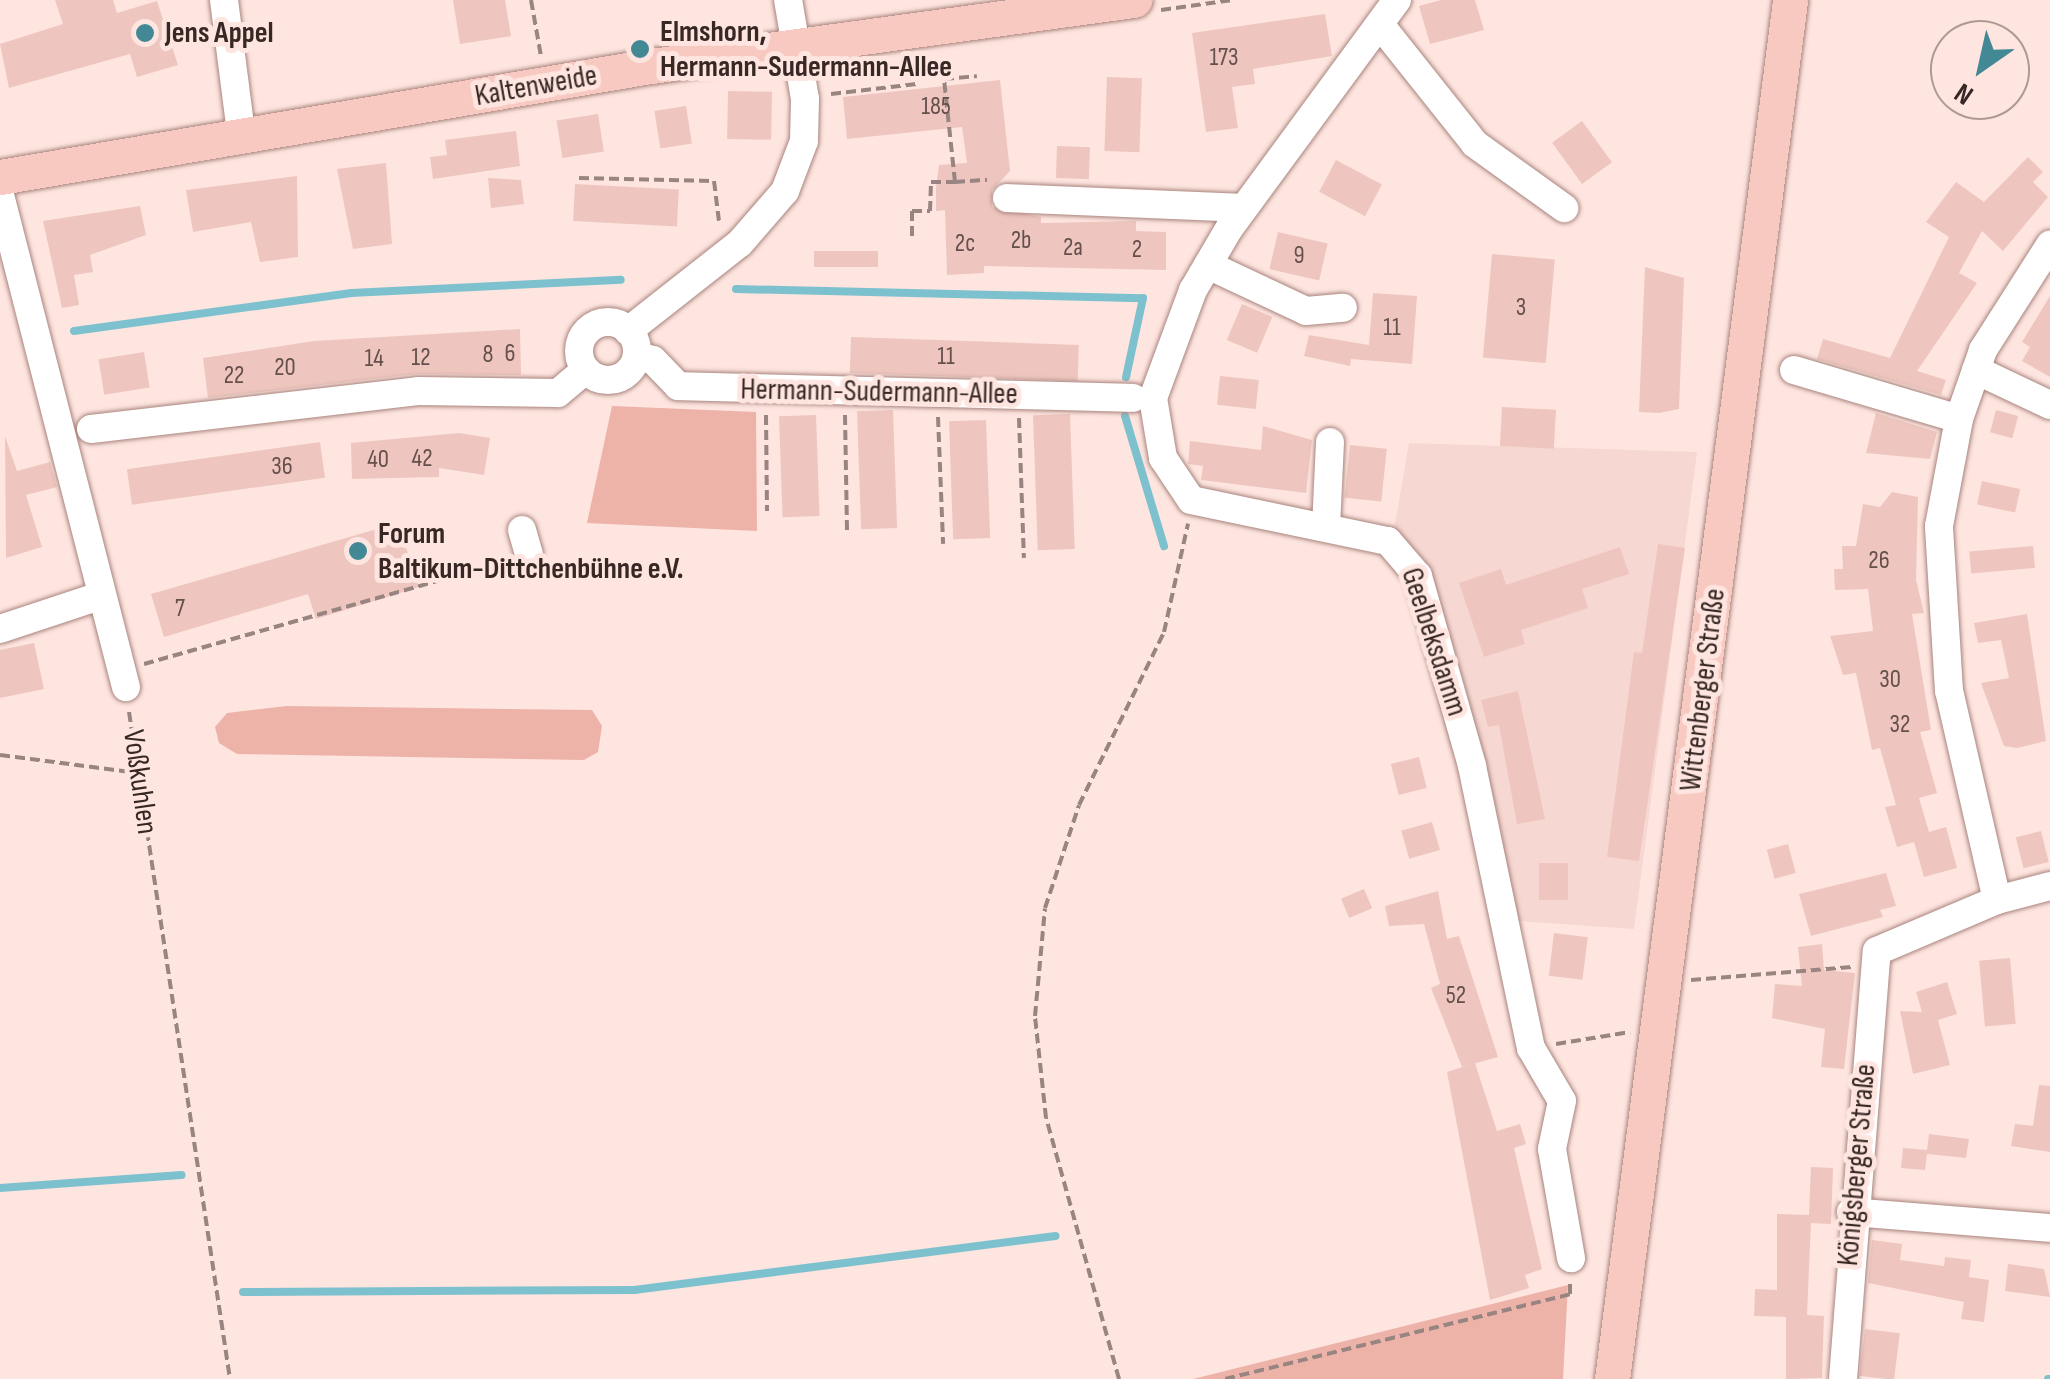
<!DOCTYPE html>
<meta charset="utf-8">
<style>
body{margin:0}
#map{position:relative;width:2050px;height:1379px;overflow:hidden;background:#fee5e0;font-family:"Sofia Sans Condensed",sans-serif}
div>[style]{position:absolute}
.built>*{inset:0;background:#f6d7d2}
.green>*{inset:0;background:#edb3a9}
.stream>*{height:8px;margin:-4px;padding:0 4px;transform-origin:4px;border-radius:4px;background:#7ec1ce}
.building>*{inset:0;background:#eec6bf;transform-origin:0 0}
.path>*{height:4px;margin-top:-2px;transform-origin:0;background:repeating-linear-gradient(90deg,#988480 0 10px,transparent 0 15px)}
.roads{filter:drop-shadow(0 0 2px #a9847d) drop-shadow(0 0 2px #a9847d)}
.minor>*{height:28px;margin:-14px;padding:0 14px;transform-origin:14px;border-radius:14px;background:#fff}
.minor>.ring{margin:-14px;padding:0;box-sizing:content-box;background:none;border:28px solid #fff;border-radius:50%}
.major>*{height:35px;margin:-17.5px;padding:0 17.5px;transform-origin:17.5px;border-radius:17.5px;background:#f8c9c1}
.dots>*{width:28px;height:28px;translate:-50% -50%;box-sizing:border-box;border:5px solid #fee5e0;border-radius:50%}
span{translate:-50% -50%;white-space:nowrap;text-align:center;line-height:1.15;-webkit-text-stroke:10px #fee5e0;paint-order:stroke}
.number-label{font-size:25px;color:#65504c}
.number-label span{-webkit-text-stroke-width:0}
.poi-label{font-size:30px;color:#372825;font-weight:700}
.left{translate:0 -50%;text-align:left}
.street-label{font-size:30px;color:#372825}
.north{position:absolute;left:1930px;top:20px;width:100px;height:100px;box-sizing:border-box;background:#fee5e0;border:2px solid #ae9995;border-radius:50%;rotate:214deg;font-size:28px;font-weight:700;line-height:40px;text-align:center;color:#372825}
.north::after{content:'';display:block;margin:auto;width:35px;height:45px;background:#438895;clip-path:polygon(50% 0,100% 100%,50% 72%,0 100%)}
</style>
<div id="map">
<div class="built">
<i style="clip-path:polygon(1409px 443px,1697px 452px,1634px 929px,1517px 921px,1431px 569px,1394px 530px)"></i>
</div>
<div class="green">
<i style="clip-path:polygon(612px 406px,756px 412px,757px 531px,587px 523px)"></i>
<i style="clip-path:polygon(287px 706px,592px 710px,602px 726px,598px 752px,584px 760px,237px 754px,219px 743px,215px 727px,227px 713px)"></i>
<i style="clip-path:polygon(1568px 1285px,1563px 1379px,1193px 1379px)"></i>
</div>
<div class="stream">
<i style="left:736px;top:289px;width:407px;rotate:1.3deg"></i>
<i style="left:1143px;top:298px;width:81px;rotate:102.1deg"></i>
<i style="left:74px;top:331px;width:280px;rotate:-7.8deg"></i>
<i style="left:351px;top:293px;width:270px;rotate:-2.8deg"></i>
<i style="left:1125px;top:416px;width:136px;rotate:73.3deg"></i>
<i style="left:0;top:1188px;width:182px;rotate:-4.1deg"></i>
<i style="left:243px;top:1292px;width:391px;rotate:-0.3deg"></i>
<i style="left:634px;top:1290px;width:425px;rotate:-7.3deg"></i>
<i style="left:2048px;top:1379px;width:2px"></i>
</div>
<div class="building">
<i style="clip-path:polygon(55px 0,113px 0,117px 13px,157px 1px,178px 65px,137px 77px,130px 54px,9px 88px,0 44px,63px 24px)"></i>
<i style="clip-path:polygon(453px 0,505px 0,511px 36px,460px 44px)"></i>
<i style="clip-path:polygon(1441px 0,1475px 0,1484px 30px,1430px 44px,1419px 6px)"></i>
<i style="clip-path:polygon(1325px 14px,1332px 56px,1253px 69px,1255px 84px,1232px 87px,1238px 128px,1206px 132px,1192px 33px)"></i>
<i style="left:1107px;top:77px;width:35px;height:74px;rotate:2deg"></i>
<i style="clip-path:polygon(1000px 80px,1010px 171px,992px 190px,992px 207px,1041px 217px,1041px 223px,1136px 221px,1136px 231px,1166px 232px,1166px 270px,984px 266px,984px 273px,947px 275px,945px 210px,936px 211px,936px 188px,939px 165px,967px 163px,962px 127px,847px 139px,843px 97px)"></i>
<i style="left:728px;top:91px;width:44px;height:48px;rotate:1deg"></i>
<i style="left:686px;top:106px;width:38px;height:32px;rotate:81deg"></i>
<i style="left:598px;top:114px;width:38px;height:42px;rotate:81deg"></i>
<i style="left:1582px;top:121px;width:51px;height:37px;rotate:54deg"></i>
<i style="clip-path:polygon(516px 131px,520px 166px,433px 179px,430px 157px,447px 155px,445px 140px)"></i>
<i style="left:1057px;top:146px;width:33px;height:32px;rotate:2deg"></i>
<i style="clip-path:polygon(2028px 157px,2043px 172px,2033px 182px,2048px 197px,2003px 251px,1982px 231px,1959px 273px,1977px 283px,1917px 371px,1946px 380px,1941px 395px,1817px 359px,1823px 339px,1890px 358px,1949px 237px,1926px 222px,1956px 182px,1984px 202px)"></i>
<i style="left:1336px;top:160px;width:52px;height:36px;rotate:28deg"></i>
<i style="clip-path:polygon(386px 163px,392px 244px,353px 249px,337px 169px)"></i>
<i style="clip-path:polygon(297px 176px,298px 257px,260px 262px,251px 222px,193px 232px,186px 190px)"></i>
<i style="clip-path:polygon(488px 178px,521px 180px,524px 204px,491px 208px)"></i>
<i style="left:575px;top:184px;width:104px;height:37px;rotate:3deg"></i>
<i style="clip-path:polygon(140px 206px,146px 235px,90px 255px,93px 272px,74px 275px,79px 305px,62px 308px,43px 221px)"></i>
<i style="left:1278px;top:232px;width:51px;height:38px;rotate:13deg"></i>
<i style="left:814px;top:251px;width:64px;height:16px"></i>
<i style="left:1492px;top:254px;width:63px;height:104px;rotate:5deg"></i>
<i style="clip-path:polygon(1645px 267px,1684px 278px,1679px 409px,1659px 413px,1639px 412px)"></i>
<i style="clip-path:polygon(1373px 293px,1417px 296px,1412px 364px,1351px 359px,1350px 366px,1304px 356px,1309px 335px,1369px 345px)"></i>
<i style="clip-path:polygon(2050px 296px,2050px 377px,2022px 361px,2030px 347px,2022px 342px)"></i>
<i style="left:1242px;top:304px;width:33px;height:39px;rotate:23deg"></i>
<i style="clip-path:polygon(520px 329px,521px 375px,416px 374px,208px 398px,203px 358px,314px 341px)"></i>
<i style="left:851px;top:337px;width:228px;height:36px;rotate:2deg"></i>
<i style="left:144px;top:352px;width:36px;height:46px;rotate:81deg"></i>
<i style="left:1220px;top:376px;width:39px;height:29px;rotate:6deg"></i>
<i style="left:1502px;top:407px;width:54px;height:39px;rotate:3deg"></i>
<i style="left:893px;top:410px;width:118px;height:36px;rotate:88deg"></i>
<i style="left:1996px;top:410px;width:23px;height:23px;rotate:15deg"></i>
<i style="clip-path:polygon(1876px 413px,1937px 432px,1930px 459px,1866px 453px)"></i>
<i style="left:1070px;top:414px;width:135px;height:37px;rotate:88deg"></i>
<i style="left:816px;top:415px;width:101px;height:37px;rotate:88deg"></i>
<i style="left:986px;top:420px;width:118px;height:37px;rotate:88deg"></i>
<i style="clip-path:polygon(1263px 426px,1312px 440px,1306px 493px,1201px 480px,1203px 466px,1188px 464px,1190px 441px,1261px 450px)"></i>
<i style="clip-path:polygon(459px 433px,490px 438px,484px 475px,439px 468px,439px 477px,352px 479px,351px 443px)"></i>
<i style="clip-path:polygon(5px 436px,17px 471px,50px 462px,57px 487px,26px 495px,42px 547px,6px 558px)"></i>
<i style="left:320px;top:442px;width:36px;height:195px;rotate:82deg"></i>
<i style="left:1350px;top:445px;width:37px;height:53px;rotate:6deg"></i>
<i style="left:1982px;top:481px;width:39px;height:24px;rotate:12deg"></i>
<i style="clip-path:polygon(1892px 492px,1918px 497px,1916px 580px,1924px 613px,1912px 614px,1931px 730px,1920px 732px,1937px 793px,1919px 798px,1929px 832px,1946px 827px,1957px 868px,1924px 877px,1914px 842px,1897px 847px,1885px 807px,1896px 805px,1880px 748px,1872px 750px,1856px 673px,1843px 675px,1830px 636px,1873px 631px,1868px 589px,1835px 590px,1834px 569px,1843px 569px,1842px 546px,1856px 546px,1863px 504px,1880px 507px)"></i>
<i style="clip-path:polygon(398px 523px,419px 587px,316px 619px,308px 594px,164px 637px,151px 594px)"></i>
<i style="clip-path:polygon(1658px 544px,1685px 548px,1639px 861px,1607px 857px,1634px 652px,1642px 653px)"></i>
<i style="left:2033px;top:546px;width:22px;height:64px;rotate:85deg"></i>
<i style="clip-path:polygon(1620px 547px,1629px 574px,1582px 589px,1588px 608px,1521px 630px,1525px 644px,1484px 657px,1459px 583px,1501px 569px,1506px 585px)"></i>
<i style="clip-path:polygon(2027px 614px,2046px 741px,2017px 748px,2004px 746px,1981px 683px,2009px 678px,2001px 640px,1978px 643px,1974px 623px)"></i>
<i style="clip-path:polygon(34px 643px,44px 689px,0 698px,0 650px)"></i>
<i style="clip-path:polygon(1518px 691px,1545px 819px,1517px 824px,1499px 725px,1488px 727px,1481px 700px)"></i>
<i style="left:1419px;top:757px;width:32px;height:29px;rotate:76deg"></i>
<i style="left:1432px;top:822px;width:29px;height:32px;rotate:74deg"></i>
<i style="left:2041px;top:831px;width:32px;height:26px;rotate:76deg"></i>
<i style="left:1788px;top:844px;width:30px;height:22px;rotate:75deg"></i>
<i style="left:1539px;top:863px;width:29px;height:37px"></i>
<i style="clip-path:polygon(1886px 873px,1896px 906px,1880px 910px,1883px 917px,1811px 936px,1799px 894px)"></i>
<i style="left:1364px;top:889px;width:21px;height:25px;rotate:67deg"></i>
<i style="clip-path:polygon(1438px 891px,1447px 939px,1459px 936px,1498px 1057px,1462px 1067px,1431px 988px,1440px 984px,1424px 924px,1389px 926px,1385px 906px)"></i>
<i style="left:1554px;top:933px;width:34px;height:43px;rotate:7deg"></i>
<i style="clip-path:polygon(1822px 944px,1824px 970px,1855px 973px,1844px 1069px,1821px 1067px,1825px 1029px,1772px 1018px,1775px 984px,1802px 986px,1798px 947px)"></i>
<i style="left:2010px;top:958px;width:66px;height:31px;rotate:85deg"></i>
<i style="clip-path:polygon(1947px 982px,1957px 1014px,1938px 1020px,1950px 1065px,1913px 1074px,1900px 1011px,1922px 1012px,1916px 992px)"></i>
<i style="clip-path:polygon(1475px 1063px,1497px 1131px,1520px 1124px,1526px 1144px,1514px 1148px,1542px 1269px,1525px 1275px,1529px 1288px,1490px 1300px,1447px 1072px)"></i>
<i style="clip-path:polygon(2039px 1085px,2050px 1086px,2050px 1152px,2011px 1146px,2015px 1124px,2033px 1126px)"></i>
<i style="clip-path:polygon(1929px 1134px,1969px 1139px,1966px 1158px,1927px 1154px,1925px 1170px,1901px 1168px,1903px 1148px,1927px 1150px)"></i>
<i style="clip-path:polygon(1811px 1167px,1833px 1168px,1831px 1224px,1811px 1223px,1807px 1315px,1824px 1316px,1822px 1378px,1786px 1379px,1786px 1317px,1754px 1316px,1755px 1289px,1777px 1290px,1777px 1214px,1809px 1215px)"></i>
<i style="clip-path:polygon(1872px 1240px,1902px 1244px,1900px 1260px,1944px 1266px,1945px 1257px,1971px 1260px,1969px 1277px,1989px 1280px,1984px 1322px,1961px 1319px,1964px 1302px,1868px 1283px)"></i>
<i style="clip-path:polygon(2008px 1264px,2044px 1269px,2050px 1297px,2005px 1291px)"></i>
<i style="left:1865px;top:1329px;width:35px;height:47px;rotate:7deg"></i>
</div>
<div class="path">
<i style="left:531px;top:0;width:57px;rotate:79.9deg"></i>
<i style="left:1161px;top:10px;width:72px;rotate:-8deg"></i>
<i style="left:831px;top:94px;width:86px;rotate:-6.7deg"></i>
<i style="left:579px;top:178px;width:135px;rotate:1.3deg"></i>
<i style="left:714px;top:181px;width:40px;rotate:82.9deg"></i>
<i style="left:955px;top:182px;width:32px;rotate:-4deg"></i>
<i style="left:912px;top:236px;width:25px;rotate:-90deg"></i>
<i style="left:912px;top:211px;width:18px"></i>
<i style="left:930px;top:211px;width:29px;rotate:-88deg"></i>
<i style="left:931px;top:182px;width:24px"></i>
<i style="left:955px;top:182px;width:104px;rotate:-96.1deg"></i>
<i style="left:944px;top:79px;width:33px;rotate:-5deg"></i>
<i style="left:766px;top:415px;width:96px;rotate:89.4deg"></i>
<i style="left:845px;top:415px;width:115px;rotate:89deg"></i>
<i style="left:938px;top:417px;width:127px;rotate:87.7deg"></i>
<i style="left:1019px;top:418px;width:140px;rotate:88deg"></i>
<i style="left:144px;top:664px;width:375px;rotate:-15.8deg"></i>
<i style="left:129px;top:712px;width:675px;rotate:81.39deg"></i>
<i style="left:0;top:755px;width:139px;rotate:7.4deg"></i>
<i style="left:1691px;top:980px;width:161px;rotate:-4.6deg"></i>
<i style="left:1556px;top:1044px;width:75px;rotate:-9.2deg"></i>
<i style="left:1119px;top:1379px;width:271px;rotate:-105.6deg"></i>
<i style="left:1046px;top:1118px;width:103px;rotate:-96.2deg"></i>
<i style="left:1035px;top:1016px;width:108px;rotate:-84.7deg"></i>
<i style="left:1045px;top:908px;width:108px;rotate:-71.7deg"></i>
<i style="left:1079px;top:805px;width:193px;rotate:-63.8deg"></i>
<i style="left:1164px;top:632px;width:111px;rotate:-77.5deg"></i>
<i style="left:1225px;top:1379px;width:355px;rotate:-13.8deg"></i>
<i style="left:1570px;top:1294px;width:11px;rotate:-90deg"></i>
</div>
<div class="roads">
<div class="minor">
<i style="left:224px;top:0;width:134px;rotate:82.7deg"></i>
<i style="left:1397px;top:0;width:282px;rotate:126.3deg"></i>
<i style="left:1230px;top:227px;width:73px;rotate:120.4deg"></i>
<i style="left:1193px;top:290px;width:115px;rotate:110.3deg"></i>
<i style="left:1153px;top:398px;width:61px;rotate:80.5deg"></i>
<i style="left:1163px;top:458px;width:50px;rotate:56.3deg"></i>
<i style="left:1191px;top:500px;width:201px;rotate:11.8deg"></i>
<i style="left:1388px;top:541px;width:46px;rotate:49.4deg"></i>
<i style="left:1418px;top:576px;width:198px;rotate:74.1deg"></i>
<i style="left:1472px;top:766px;width:288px;rotate:78.2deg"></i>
<i style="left:1531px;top:1048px;width:61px;rotate:59.7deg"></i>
<i style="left:1562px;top:1101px;width:49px;rotate:101.8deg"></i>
<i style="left:1552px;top:1149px;width:111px;rotate:80.1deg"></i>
<i style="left:1382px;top:27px;width:149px;rotate:51.5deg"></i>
<i style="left:1475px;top:144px;width:110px;rotate:35.7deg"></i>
<i style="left:0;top:195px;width:508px;rotate:75.64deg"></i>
<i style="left:1007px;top:198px;width:236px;rotate:2.4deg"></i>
<i style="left:1208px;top:265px;width:108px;rotate:25.1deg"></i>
<i style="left:1306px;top:311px;width:37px;rotate:-5deg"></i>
<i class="ring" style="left:579px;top:322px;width:30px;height:30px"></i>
<i style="left:628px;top:331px;width:142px;rotate:-38.2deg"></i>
<i style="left:740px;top:243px;width:69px;rotate:-49.1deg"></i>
<i style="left:785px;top:191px;width:53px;rotate:-69.2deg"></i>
<i style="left:804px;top:141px;width:42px;rotate:-88.6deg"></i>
<i style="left:805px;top:99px;width:100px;rotate:-99.7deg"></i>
<i style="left:637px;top:356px;width:16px;rotate:14deg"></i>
<i style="left:653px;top:360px;width:36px;rotate:46deg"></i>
<i style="left:678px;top:386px;width:455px;rotate:1.5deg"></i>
<i style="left:1794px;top:370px;width:172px;rotate:16.5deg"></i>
<i style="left:1976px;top:370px;width:82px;rotate:25.3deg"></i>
<i style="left:91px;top:429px;width:329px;rotate:-6.6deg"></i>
<i style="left:418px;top:391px;width:140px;rotate:0.8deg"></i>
<i style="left:558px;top:393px;width:35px;rotate:-40deg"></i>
<i style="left:1326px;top:527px;width:85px;rotate:-87.3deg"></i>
<i style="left:522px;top:530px;width:25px;rotate:74deg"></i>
<i style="left:0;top:629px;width:105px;rotate:-18.3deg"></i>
<i style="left:1997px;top:900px;width:214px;rotate:-102.9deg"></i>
<i style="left:1949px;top:691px;width:165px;rotate:-93.5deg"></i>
<i style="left:1939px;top:526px;width:109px;rotate:-79.4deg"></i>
<i style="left:1959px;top:419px;width:73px;rotate:-70.8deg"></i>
<i style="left:1983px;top:350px;width:125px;rotate:-57.5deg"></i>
<i style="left:1851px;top:1212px;width:200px;rotate:4.6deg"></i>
<i style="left:1843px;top:1379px;width:429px;rotate:-85.5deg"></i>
<i style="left:1877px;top:951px;width:130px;rotate:-23deg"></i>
<i style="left:1997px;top:900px;width:55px;rotate:-14.8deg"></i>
</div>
<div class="major">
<i style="left:0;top:177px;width:653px;rotate:-9.69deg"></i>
<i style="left:644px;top:67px;width:495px;rotate:-7.8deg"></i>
<i style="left:1612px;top:1379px;width:1390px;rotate:-82.64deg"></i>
</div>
</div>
<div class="dots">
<i style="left:145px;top:33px;background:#438895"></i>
<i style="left:640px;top:49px;background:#438895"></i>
<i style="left:358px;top:551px;background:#438895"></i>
</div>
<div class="number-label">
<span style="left:1224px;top:58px">173</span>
<span style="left:936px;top:107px">185</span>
<span style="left:1021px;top:241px">2b</span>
<span style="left:965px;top:244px">2c</span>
<span style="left:1073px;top:248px">2a</span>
<span style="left:1137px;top:250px">2</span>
<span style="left:1299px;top:256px">9</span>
<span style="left:1521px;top:308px">3</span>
<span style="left:1392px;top:328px">11</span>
<span style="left:510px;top:354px">6</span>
<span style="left:488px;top:355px">8</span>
<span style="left:946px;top:357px">11</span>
<span style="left:421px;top:358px">12</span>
<span style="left:374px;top:359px">14</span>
<span style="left:285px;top:368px">20</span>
<span style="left:234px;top:376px">22</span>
<span style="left:422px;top:459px">42</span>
<span style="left:378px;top:460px">40</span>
<span style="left:282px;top:467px">36</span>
<span style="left:1879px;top:561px">26</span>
<span style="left:180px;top:609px">7</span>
<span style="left:1890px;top:680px">30</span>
<span style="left:1900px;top:725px">32</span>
<span style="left:1456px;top:996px">52</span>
</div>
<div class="poi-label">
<span class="left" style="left:660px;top:49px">Elmshorn,<br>Hermann-Sudermann-Allee</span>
<span class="left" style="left:165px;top:33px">Jens Appel</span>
<span class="left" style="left:378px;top:551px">Forum<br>Baltikum-Dittchenbühne e.V.</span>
</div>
<div class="street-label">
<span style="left:536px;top:86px;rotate:-10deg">Kaltenweide</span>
<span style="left:879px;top:392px;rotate:1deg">Hermann-Sudermann-Allee</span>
<span style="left:1434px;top:642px;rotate:72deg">Geelbeksdamm</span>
<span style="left:1703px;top:690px;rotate:-83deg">Wittenberger Straße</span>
<span style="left:140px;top:782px;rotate:82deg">Voßkuhlen</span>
<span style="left:1857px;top:1165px;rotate:-85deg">Königsberger Straße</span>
</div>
<div class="north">N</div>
</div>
